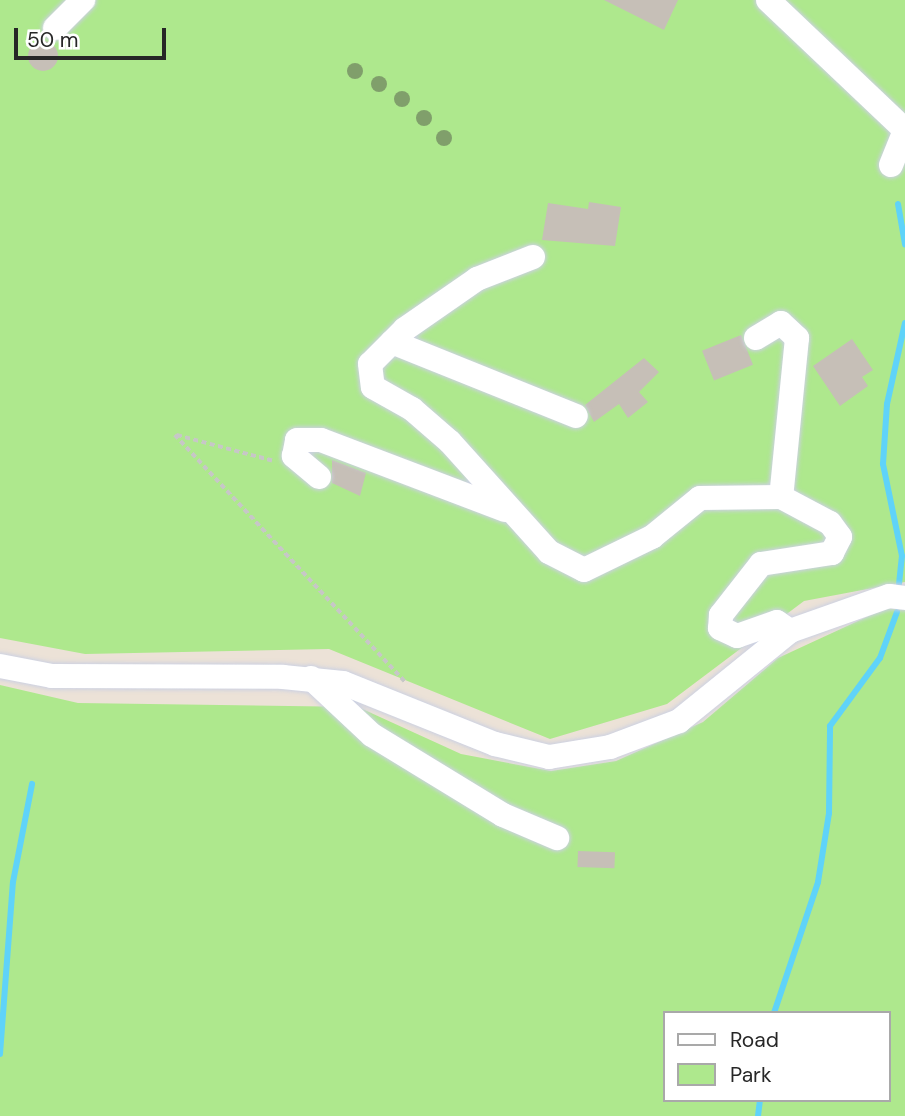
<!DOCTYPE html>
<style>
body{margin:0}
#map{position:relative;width:905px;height:1116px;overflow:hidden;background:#ece2d7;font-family:"DM Sans",sans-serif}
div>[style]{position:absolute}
.green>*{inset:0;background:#aee88d}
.stream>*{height:6px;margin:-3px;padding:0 3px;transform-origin:3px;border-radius:3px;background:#5fd3f9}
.building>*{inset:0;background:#c6bfb7;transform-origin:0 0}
.round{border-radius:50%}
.path>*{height:3.5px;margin-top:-1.75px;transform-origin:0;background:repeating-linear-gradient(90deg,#c7c7c7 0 5px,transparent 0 8.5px)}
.roads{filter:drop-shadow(0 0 2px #ccd1e2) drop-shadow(0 0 2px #ccd1e2)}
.minor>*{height:24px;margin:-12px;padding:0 12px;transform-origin:12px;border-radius:12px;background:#fff}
.trees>*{width:16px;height:16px;margin:-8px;border-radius:50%;background:#809f6b}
span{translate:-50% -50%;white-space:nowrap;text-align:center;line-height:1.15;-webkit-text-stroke:6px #fff;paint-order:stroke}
.legend{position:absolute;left:663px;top:1011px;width:228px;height:91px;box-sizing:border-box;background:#fff;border:2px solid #a9a9a9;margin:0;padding:9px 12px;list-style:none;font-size:21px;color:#272727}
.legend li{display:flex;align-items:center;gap:14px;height:35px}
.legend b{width:35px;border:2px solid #a9a9a9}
.scale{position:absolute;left:14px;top:28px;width:152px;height:32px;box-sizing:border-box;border:4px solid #272727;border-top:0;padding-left:9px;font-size:21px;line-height:24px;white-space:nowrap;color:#272727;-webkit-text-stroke:5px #fff;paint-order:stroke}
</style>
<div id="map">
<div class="green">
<i style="clip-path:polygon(0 0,905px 0,905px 582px,804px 601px,667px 704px,550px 739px,329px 649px,85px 654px,0 638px)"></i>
<i style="clip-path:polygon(evenodd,886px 608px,905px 610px,905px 1116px,0 1116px,0 685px,78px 703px,358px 707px,461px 754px,551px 771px,616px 761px,703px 722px,778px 658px,886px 608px,665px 1013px,889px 1013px,889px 1100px,665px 1100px,665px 1013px)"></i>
</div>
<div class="stream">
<i style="left:898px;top:204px;width:41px;rotate:80.1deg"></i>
<i style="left:899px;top:584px;width:28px;rotate:-84deg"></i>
<i style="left:902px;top:556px;width:94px;rotate:-101.7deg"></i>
<i style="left:883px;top:464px;width:60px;rotate:-86.2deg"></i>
<i style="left:887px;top:404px;width:83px;rotate:-77.5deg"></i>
<i style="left:774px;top:1013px;width:138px;rotate:-71.4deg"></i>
<i style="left:818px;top:882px;width:70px;rotate:-80.9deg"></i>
<i style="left:829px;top:813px;width:87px;rotate:-89.3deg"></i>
<i style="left:830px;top:726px;width:84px;rotate:-53.7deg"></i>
<i style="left:880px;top:658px;width:49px;rotate:-69.7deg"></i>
<i style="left:0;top:1054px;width:172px;rotate:-85.7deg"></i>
<i style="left:13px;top:882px;width:100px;rotate:-79deg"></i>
<i style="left:758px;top:1116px;width:16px;rotate:-83deg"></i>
</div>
<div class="building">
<i style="clip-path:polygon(604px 0,678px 0,664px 30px)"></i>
<i class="round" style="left:28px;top:41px;width:30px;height:30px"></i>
<i style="clip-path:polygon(589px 202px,621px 207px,615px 246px,542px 240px,548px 203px,588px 209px)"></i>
<i style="left:741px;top:335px;width:32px;height:42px;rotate:68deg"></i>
<i style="clip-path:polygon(852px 339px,873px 370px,862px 377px,868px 386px,840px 406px,813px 366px)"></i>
<i style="clip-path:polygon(644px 358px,659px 372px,639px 392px,648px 402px,628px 418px,619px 404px,594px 422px,585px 405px)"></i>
<i style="clip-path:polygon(332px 460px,366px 473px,360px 496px,332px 483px)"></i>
<i style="left:578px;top:851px;width:37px;height:16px;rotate:2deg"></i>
</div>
<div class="path">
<i style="left:272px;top:461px;width:100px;rotate:-165deg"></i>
<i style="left:175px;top:435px;width:340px;rotate:47deg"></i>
</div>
<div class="roads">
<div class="minor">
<i style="left:768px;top:0;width:189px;rotate:43.5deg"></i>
<i style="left:55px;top:28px;width:40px;rotate:-45deg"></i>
<i style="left:891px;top:165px;width:38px;rotate:-68deg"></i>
<i style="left:533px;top:257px;width:60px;rotate:158.6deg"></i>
<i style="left:477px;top:279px;width:88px;rotate:145.2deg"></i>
<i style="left:405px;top:329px;width:49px;rotate:135deg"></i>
<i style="left:370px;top:364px;width:23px;rotate:83deg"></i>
<i style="left:373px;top:387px;width:45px;rotate:29.4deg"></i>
<i style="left:412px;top:409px;width:50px;rotate:41deg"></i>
<i style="left:450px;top:442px;width:148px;rotate:48deg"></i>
<i style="left:549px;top:552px;width:39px;rotate:27deg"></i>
<i style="left:584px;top:570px;width:76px;rotate:-25.9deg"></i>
<i style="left:652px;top:537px;width:62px;rotate:-39.1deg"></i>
<i style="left:700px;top:498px;width:81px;rotate:-0.7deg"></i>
<i style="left:781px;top:497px;width:55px;rotate:28deg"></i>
<i style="left:830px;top:523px;width:17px;rotate:54deg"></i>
<i style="left:840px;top:537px;width:18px;rotate:117deg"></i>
<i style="left:832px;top:553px;width:72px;rotate:171.2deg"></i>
<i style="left:761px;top:564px;width:65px;rotate:128.1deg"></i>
<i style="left:721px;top:615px;width:13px;rotate:94deg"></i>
<i style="left:720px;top:628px;width:19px;rotate:25deg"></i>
<i style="left:737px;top:636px;width:42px;rotate:-19.3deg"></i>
<i style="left:777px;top:622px;width:16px;rotate:35deg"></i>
<i style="left:756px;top:338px;width:29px;rotate:-31deg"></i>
<i style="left:781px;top:323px;width:22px;rotate:43deg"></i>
<i style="left:797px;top:338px;width:160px;rotate:95.7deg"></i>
<i style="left:392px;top:342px;width:198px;rotate:21.9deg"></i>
<i style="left:319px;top:477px;width:33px;rotate:-140deg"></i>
<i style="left:294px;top:456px;width:16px;rotate:-79deg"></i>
<i style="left:297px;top:440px;width:24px"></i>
<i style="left:321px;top:440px;width:197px;rotate:20.8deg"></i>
<i style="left:0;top:666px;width:53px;rotate:10.9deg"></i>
<i style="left:52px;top:676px;width:231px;rotate:0.2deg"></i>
<i style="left:283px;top:677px;width:60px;rotate:5.7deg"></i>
<i style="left:343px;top:683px;width:164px;rotate:21.9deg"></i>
<i style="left:495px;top:744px;width:56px;rotate:13.5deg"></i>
<i style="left:549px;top:757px;width:62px;rotate:-9.3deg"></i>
<i style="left:610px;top:747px;width:74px;rotate:-20.6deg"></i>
<i style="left:679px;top:721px;width:143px;rotate:-39deg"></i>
<i style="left:790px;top:631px;width:105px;rotate:-19.5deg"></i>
<i style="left:889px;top:596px;width:16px;rotate:7deg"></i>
<i style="left:311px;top:678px;width:83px;rotate:43.1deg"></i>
<i style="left:372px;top:735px;width:153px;rotate:31.4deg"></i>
<i style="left:503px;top:815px;width:59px;rotate:23.1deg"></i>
</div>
</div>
<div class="trees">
<i style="left:355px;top:71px"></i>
<i style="left:379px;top:84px"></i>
<i style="left:402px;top:99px"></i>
<i style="left:424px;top:118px"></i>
<i style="left:444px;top:138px"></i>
</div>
<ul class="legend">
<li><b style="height:9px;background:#fff"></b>Road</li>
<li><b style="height:19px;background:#aee88d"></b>Park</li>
</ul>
<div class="scale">50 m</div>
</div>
